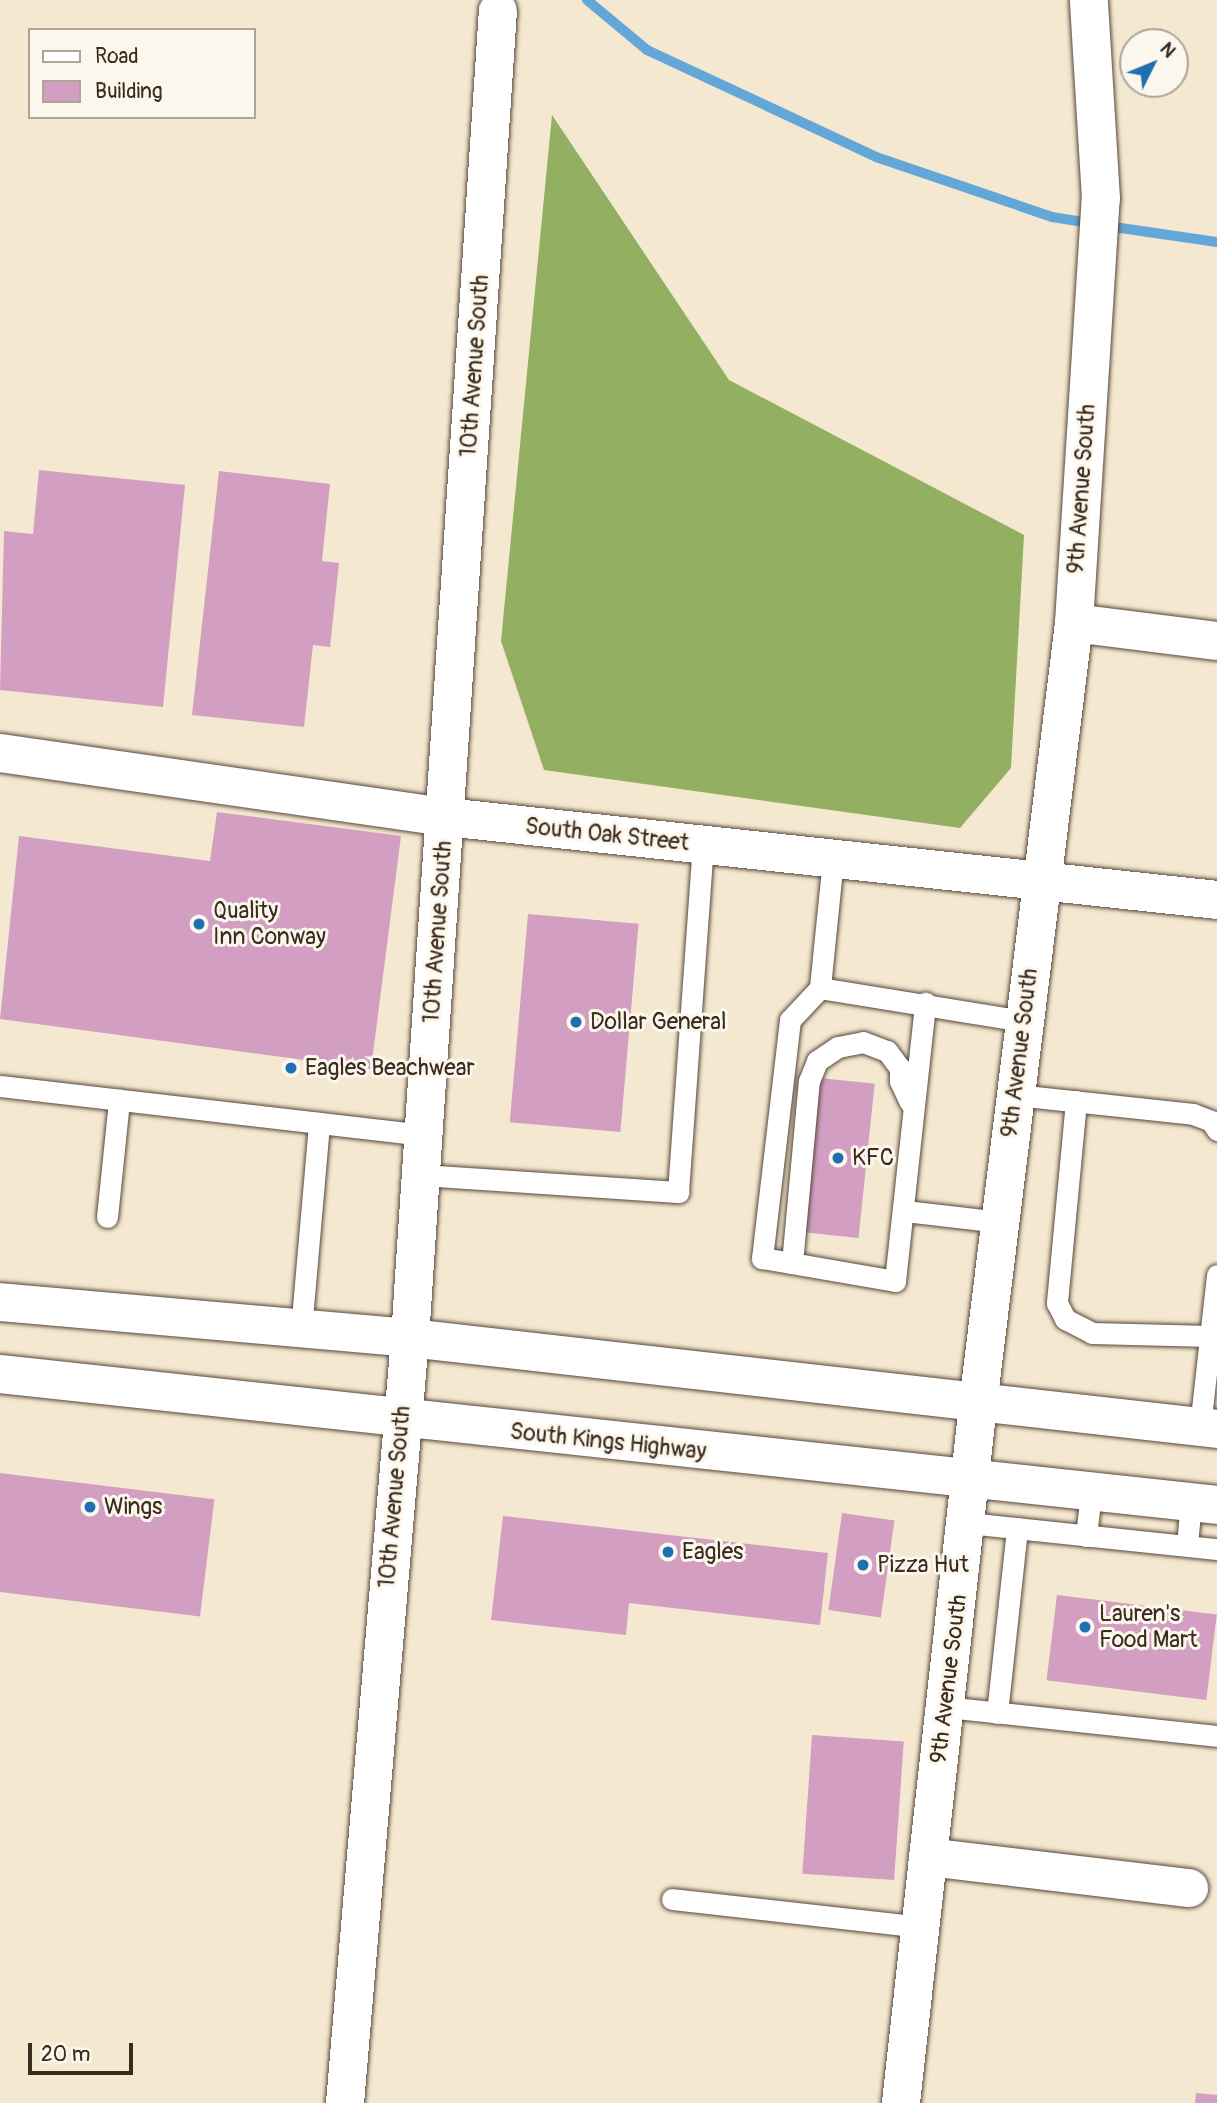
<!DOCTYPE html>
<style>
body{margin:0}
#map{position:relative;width:1217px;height:2103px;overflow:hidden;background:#f5e8d1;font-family:Pangolin,sans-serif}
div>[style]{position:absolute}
.forest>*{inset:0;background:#93af61}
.stream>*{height:10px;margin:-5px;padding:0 5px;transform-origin:5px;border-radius:5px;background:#63a6d8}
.building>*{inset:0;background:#d29fc2;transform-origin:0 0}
.roads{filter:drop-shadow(0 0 2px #574639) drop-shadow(0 0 2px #574639)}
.lane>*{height:21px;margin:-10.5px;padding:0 10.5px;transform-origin:10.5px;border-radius:10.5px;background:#fff}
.street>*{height:38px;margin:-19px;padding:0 19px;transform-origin:19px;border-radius:19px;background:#fff}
.secondary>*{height:38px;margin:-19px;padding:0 19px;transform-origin:19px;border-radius:19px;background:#fff}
.primary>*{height:38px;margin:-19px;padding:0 19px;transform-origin:19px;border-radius:19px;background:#fff}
.dots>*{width:19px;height:19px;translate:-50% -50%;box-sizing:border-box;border:4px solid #fbf7ec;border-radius:50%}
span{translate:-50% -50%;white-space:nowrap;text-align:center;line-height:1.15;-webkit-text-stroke:6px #fbf7ec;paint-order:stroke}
.street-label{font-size:23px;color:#3b2a1e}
.poi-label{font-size:23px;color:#3b2a1e}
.left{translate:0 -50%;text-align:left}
.legend{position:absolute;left:28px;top:28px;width:228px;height:91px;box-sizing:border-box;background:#fbf7ec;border:2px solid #aea59a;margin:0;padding:9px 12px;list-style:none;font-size:21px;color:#3b2a1e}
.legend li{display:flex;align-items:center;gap:14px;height:35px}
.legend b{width:35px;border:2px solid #aea59a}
.north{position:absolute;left:1119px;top:28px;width:70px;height:70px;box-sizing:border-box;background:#fbf7ec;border:2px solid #aea59a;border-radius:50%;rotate:47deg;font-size:19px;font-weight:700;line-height:28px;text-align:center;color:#3b2a1e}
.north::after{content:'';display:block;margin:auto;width:24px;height:32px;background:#1f6fb2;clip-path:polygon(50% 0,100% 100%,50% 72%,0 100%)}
.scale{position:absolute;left:28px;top:2043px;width:105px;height:32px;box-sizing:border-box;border:4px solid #3b2a1e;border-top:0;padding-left:9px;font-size:21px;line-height:24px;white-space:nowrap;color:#3b2a1e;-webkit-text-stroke:5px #fbf7ec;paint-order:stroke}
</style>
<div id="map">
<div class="forest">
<i style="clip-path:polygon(552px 115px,729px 380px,1024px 535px,1011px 768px,960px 828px,544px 770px,501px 641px)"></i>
</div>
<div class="stream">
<i style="left:587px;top:0;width:78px;rotate:39.8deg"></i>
<i style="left:647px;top:50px;width:253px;rotate:25deg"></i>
<i style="left:876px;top:157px;width:186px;rotate:18.8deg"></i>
<i style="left:1052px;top:217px;width:39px;rotate:9deg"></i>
<i style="left:1107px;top:226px;width:111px;rotate:8.3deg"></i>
</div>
<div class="building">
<i style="clip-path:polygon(39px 470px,185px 485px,163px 707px,0 690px,4px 531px,33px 534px)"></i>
<i style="clip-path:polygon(219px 471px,330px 484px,322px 561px,339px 563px,330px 647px,313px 645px,304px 727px,192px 715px)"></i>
<i style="clip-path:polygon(217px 812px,401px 836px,371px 1069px,0 1019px,19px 836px,210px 861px)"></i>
<i style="left:528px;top:914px;width:111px;height:209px;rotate:5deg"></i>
<i style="left:820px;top:1078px;width:55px;height:155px;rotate:6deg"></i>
<i style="left:0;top:1473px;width:216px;height:118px;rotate:7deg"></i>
<i style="left:842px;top:1513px;width:53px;height:98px;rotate:8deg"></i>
<i style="clip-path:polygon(503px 1516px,828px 1553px,820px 1625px,629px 1603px,626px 1635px,491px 1620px)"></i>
<i style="left:1057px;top:1595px;width:161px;height:86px;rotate:7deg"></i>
<i style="left:812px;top:1735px;width:92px;height:139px;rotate:4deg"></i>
<i style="clip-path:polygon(1196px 2093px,1217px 2095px,1217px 2103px,1195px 2103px)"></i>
</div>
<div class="roads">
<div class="lane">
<i style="left:833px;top:859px;width:130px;rotate:95.8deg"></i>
<i style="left:820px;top:988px;width:44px;rotate:133.2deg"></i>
<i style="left:790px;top:1020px;width:240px;rotate:96.7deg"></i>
<i style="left:762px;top:1258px;width:135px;rotate:9.8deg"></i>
<i style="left:895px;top:1281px;width:280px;rotate:-83.8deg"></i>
<i style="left:820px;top:988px;width:207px;rotate:9.2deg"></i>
<i style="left:0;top:1086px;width:427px;rotate:6.6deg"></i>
<i style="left:1016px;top:1095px;width:178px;rotate:6.1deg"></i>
<i style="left:1193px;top:1114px;width:19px;rotate:21deg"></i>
<i style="left:1211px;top:1121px;width:11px;rotate:56deg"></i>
<i style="left:1076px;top:1101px;width:203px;rotate:95.4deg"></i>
<i style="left:1057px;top:1303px;width:18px;rotate:63deg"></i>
<i style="left:1065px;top:1319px;width:30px;rotate:27deg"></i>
<i style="left:1092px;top:1333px;width:118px;rotate:1.5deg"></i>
<i style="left:421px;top:1175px;width:258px;rotate:3.8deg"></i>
<i style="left:678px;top:1192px;width:348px;rotate:-85.9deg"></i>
<i style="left:905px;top:1211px;width:96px;rotate:6.6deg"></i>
<i style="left:107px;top:1217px;width:118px;rotate:-84.1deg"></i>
<i style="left:792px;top:1263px;width:183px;rotate:-84.7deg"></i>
<i style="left:809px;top:1081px;width:22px;rotate:-68deg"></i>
<i style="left:817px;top:1061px;width:25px;rotate:-34deg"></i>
<i style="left:838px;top:1047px;width:25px;rotate:-11deg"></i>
<i style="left:863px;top:1042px;width:26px;rotate:21deg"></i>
<i style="left:887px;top:1051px;width:21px;rotate:53deg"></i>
<i style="left:900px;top:1068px;width:13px;rotate:90deg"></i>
<i style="left:900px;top:1081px;width:23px;rotate:65deg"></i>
<i style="left:301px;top:1330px;width:208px;rotate:-85deg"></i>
<i style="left:1200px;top:1427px;width:153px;rotate:-83.6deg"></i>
<i style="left:968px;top:1523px;width:250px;rotate:6deg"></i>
<i style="left:1086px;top:1536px;width:43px;rotate:-83.4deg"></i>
<i style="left:1187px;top:1545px;width:43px;rotate:-84.7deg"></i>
<i style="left:946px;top:1707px;width:273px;rotate:6.1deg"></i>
<i style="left:997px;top:1713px;width:186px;rotate:-83.8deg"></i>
<i style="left:672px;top:1899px;width:250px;rotate:6.4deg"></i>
</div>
<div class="street">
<i style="left:1074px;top:623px;width:144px;rotate:7.2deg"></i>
<i style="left:0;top:753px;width:451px;rotate:8.2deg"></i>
<i style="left:446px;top:817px;width:775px;rotate:6.14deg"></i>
<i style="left:928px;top:1857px;width:263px;rotate:6.8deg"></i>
<i style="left:345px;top:2103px;width:768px;rotate:-85.14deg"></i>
<i style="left:410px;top:1338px;width:1330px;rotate:-86.21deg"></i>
</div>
<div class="secondary">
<i style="left:901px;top:2103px;width:703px;rotate:-83.71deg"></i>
<i style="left:978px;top:1404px;width:787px;rotate:-82.99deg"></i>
<i style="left:1074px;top:623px;width:425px;rotate:-86.4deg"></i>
<i style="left:1101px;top:199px;width:199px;rotate:-93.5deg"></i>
</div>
<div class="primary">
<i style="left:0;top:1302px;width:412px;rotate:5deg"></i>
<i style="left:410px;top:1338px;width:812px;rotate:6.43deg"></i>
<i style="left:0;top:1374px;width:1224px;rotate:6.14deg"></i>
</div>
</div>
<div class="dots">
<i style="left:199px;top:924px;background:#1f6fb2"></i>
<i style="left:576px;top:1022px;background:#1f6fb2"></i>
<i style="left:291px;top:1068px;background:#1f6fb2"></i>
<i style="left:838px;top:1158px;background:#1f6fb2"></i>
<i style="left:90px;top:1507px;background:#1f6fb2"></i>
<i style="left:668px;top:1552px;background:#1f6fb2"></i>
<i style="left:863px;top:1565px;background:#1f6fb2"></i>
<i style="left:1085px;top:1627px;background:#1f6fb2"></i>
</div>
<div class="street-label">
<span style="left:475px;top:366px;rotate:-86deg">10th Avenue South</span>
<span style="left:1082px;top:489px;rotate:-86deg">9th Avenue South</span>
<span style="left:607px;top:835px;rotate:6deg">South Oak Street</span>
<span style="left:438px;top:932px;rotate:-86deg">10th Avenue South</span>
<span style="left:1020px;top:1053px;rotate:-83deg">9th Avenue South</span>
<span style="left:608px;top:1442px;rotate:6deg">South Kings Highway</span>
<span style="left:395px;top:1497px;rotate:-85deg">10th Avenue South</span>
<span style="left:949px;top:1679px;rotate:-83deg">9th Avenue South</span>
</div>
<div class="poi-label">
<span class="left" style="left:213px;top:924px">Quality<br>Inn Conway</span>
<span class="left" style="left:590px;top:1022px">Dollar General</span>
<span class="left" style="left:305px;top:1068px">Eagles Beachwear</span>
<span class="left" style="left:852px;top:1158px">KFC</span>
<span class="left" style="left:104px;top:1507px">Wings</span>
<span class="left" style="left:682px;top:1552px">Eagles</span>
<span class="left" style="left:877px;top:1565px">Pizza Hut</span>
<span class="left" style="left:1099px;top:1627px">Lauren's<br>Food Mart</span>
</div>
<ul class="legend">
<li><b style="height:9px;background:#fff"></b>Road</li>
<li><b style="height:19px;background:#d29fc2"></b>Building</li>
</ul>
<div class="north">N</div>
<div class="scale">20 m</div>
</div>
